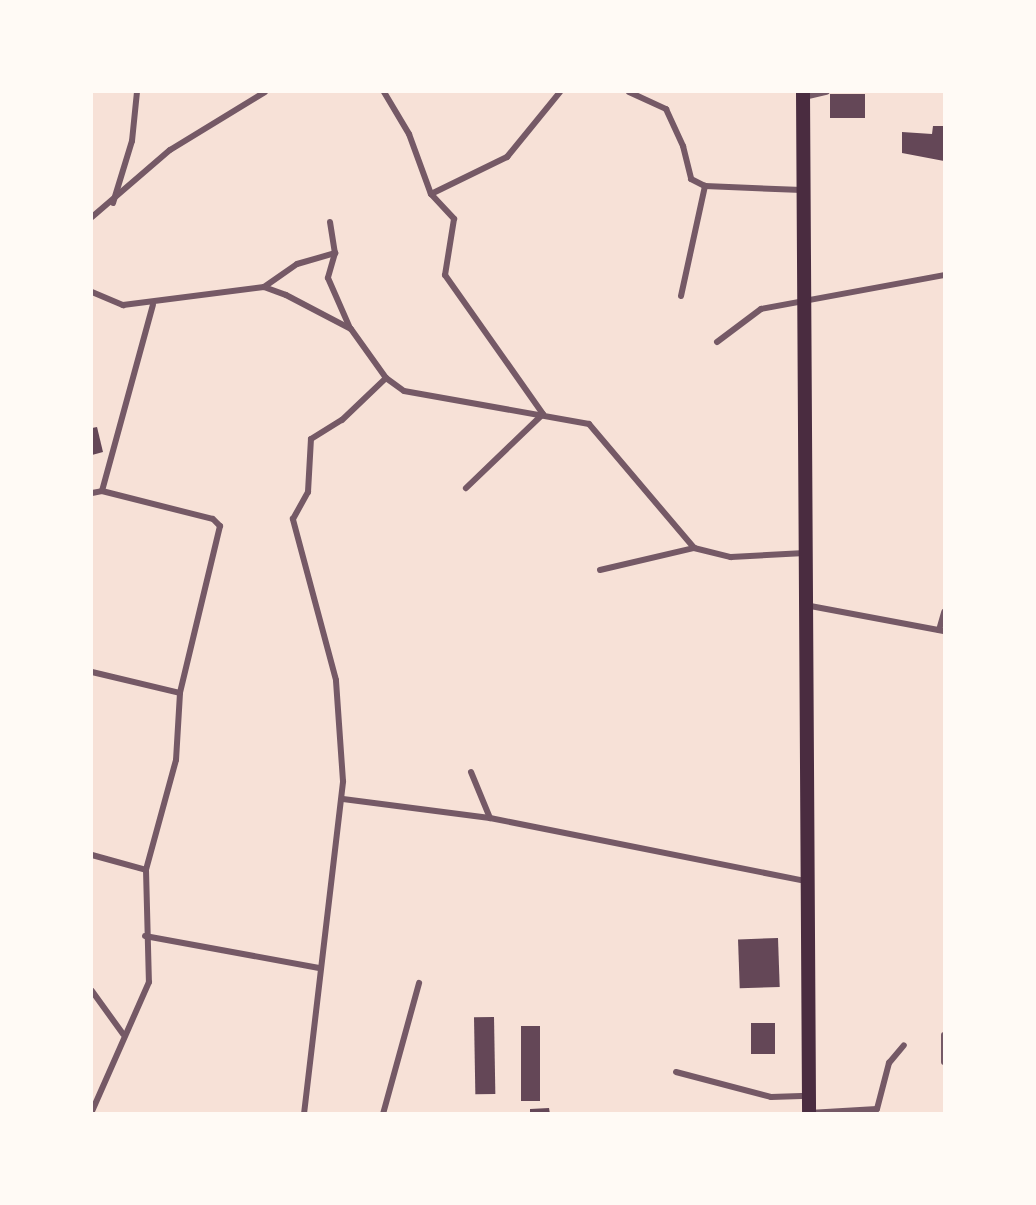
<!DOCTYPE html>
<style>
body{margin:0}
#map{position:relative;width:1036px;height:1205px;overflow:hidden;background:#f7e1d7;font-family:Signika,sans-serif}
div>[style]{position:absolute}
.building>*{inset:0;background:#644757;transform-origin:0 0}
.minor>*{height:6px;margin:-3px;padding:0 3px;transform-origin:3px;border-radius:3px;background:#755966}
.primary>*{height:14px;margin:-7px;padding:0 7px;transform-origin:7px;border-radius:7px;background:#4a2c40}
span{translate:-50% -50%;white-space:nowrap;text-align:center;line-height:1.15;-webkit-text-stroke:4.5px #fffaf5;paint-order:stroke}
.frame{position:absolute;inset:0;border:93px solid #fffaf5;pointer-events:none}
</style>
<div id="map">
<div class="building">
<i style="left:830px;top:94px;width:35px;height:24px"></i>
<i style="clip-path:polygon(933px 126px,944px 126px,944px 161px,902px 153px,902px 132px,932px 134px)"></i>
<i style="clip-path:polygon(97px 427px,103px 452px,92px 455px,92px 428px)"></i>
<i style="left:778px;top:938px;width:49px;height:40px;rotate:88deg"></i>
<i style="left:494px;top:1017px;width:77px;height:20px;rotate:89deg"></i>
<i style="left:751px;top:1023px;width:24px;height:31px"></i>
<i style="left:521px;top:1026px;width:19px;height:75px"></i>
<i style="clip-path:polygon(549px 1108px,550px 1114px,530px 1114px,530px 1109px)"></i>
</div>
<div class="minor">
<i style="left:384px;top:92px;width:49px;rotate:59.2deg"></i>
<i style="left:409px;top:134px;width:64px;rotate:69.9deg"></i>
<i style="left:431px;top:194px;width:34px;rotate:47deg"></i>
<i style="left:454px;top:219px;width:57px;rotate:99.1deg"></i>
<i style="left:445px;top:275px;width:170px;rotate:54.8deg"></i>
<i style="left:543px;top:414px;width:107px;rotate:136.1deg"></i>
<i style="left:629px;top:92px;width:41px;rotate:24.7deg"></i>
<i style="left:666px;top:109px;width:41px;rotate:65.3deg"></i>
<i style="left:683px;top:146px;width:34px;rotate:76deg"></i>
<i style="left:691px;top:179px;width:16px;rotate:27deg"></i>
<i style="left:705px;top:186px;width:97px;rotate:2.4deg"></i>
<i style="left:804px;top:97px;width:23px;rotate:-13deg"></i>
<i style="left:431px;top:194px;width:85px;rotate:-26deg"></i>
<i style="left:507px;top:157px;width:84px;rotate:-50.8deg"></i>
<i style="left:113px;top:203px;width:65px;rotate:-73deg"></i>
<i style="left:132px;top:141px;width:49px;rotate:-84.2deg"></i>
<i style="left:92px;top:217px;width:103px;rotate:-40.7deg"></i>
<i style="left:170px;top:150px;width:111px;rotate:-31.4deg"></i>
<i style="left:330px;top:222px;width:31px;rotate:81deg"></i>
<i style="left:335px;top:253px;width:26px;rotate:106deg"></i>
<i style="left:328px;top:278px;width:55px;rotate:66.3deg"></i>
<i style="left:264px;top:287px;width:40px;rotate:-34.9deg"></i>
<i style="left:297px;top:264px;width:40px;rotate:-16deg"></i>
<i style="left:92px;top:292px;width:34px;rotate:23deg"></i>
<i style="left:123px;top:305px;width:142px;rotate:-7.3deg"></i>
<i style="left:264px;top:287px;width:23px;rotate:20deg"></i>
<i style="left:286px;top:295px;width:73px;rotate:27.6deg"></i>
<i style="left:351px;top:329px;width:60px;rotate:54.5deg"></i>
<i style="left:386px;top:378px;width:22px;rotate:36deg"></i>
<i style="left:404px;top:391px;width:188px;rotate:10.1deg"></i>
<i style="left:589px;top:424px;width:162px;rotate:49.7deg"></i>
<i style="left:694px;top:548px;width:38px;rotate:14deg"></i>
<i style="left:731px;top:557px;width:74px;rotate:-3.1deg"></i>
<i style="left:681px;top:296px;width:113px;rotate:-77.7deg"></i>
<i style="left:717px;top:342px;width:55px;rotate:-36.9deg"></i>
<i style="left:761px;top:309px;width:186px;rotate:-10.5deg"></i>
<i style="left:102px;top:491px;width:193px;rotate:-74.7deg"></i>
<i style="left:92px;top:493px;width:10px;rotate:-11deg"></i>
<i style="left:102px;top:491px;width:114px;rotate:14.2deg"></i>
<i style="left:213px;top:519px;width:10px;rotate:45deg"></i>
<i style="left:220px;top:526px;width:172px;rotate:103.5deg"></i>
<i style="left:180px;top:693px;width:67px;rotate:93.4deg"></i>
<i style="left:176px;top:760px;width:114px;rotate:105.3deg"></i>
<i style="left:146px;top:870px;width:112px;rotate:88.5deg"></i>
<i style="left:149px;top:982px;width:141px;rotate:113.8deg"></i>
<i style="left:600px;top:570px;width:97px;rotate:-13.2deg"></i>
<i style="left:805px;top:605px;width:141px;rotate:10.6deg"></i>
<i style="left:939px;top:630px;width:19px;rotate:-74deg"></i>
<i style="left:92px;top:672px;width:90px;rotate:13.4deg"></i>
<i style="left:471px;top:772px;width:50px;rotate:67.6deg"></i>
<i style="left:343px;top:799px;width:148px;rotate:7.4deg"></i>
<i style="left:490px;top:818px;width:321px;rotate:11.3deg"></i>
<i style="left:92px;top:855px;width:56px;rotate:15.5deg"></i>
<i style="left:145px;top:936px;width:177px;rotate:10.4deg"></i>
<i style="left:92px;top:991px;width:53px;rotate:54.2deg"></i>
<i style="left:944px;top:1035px;width:27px;rotate:90deg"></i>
<i style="left:676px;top:1072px;width:98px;rotate:14.7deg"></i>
<i style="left:771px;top:1097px;width:38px;rotate:-2deg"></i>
<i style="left:809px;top:1113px;width:68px;rotate:-3.4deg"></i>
<i style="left:877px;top:1109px;width:48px;rotate:-75.4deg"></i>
<i style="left:889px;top:1063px;width:23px;rotate:-50deg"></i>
<i style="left:304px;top:1114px;width:335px;rotate:-83.3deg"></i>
<i style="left:343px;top:781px;width:101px;rotate:-94deg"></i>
<i style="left:336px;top:680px;width:167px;rotate:-105deg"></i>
<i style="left:293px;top:519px;width:31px;rotate:-61deg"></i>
<i style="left:308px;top:492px;width:53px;rotate:-86.8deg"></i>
<i style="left:311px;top:439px;width:36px;rotate:-32deg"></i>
<i style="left:342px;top:420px;width:61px;rotate:-43.7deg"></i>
<i style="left:383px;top:1114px;width:136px;rotate:-74.6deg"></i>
</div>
<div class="primary">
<i style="left:803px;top:92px;width:1022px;rotate:89.66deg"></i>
</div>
<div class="frame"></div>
</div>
